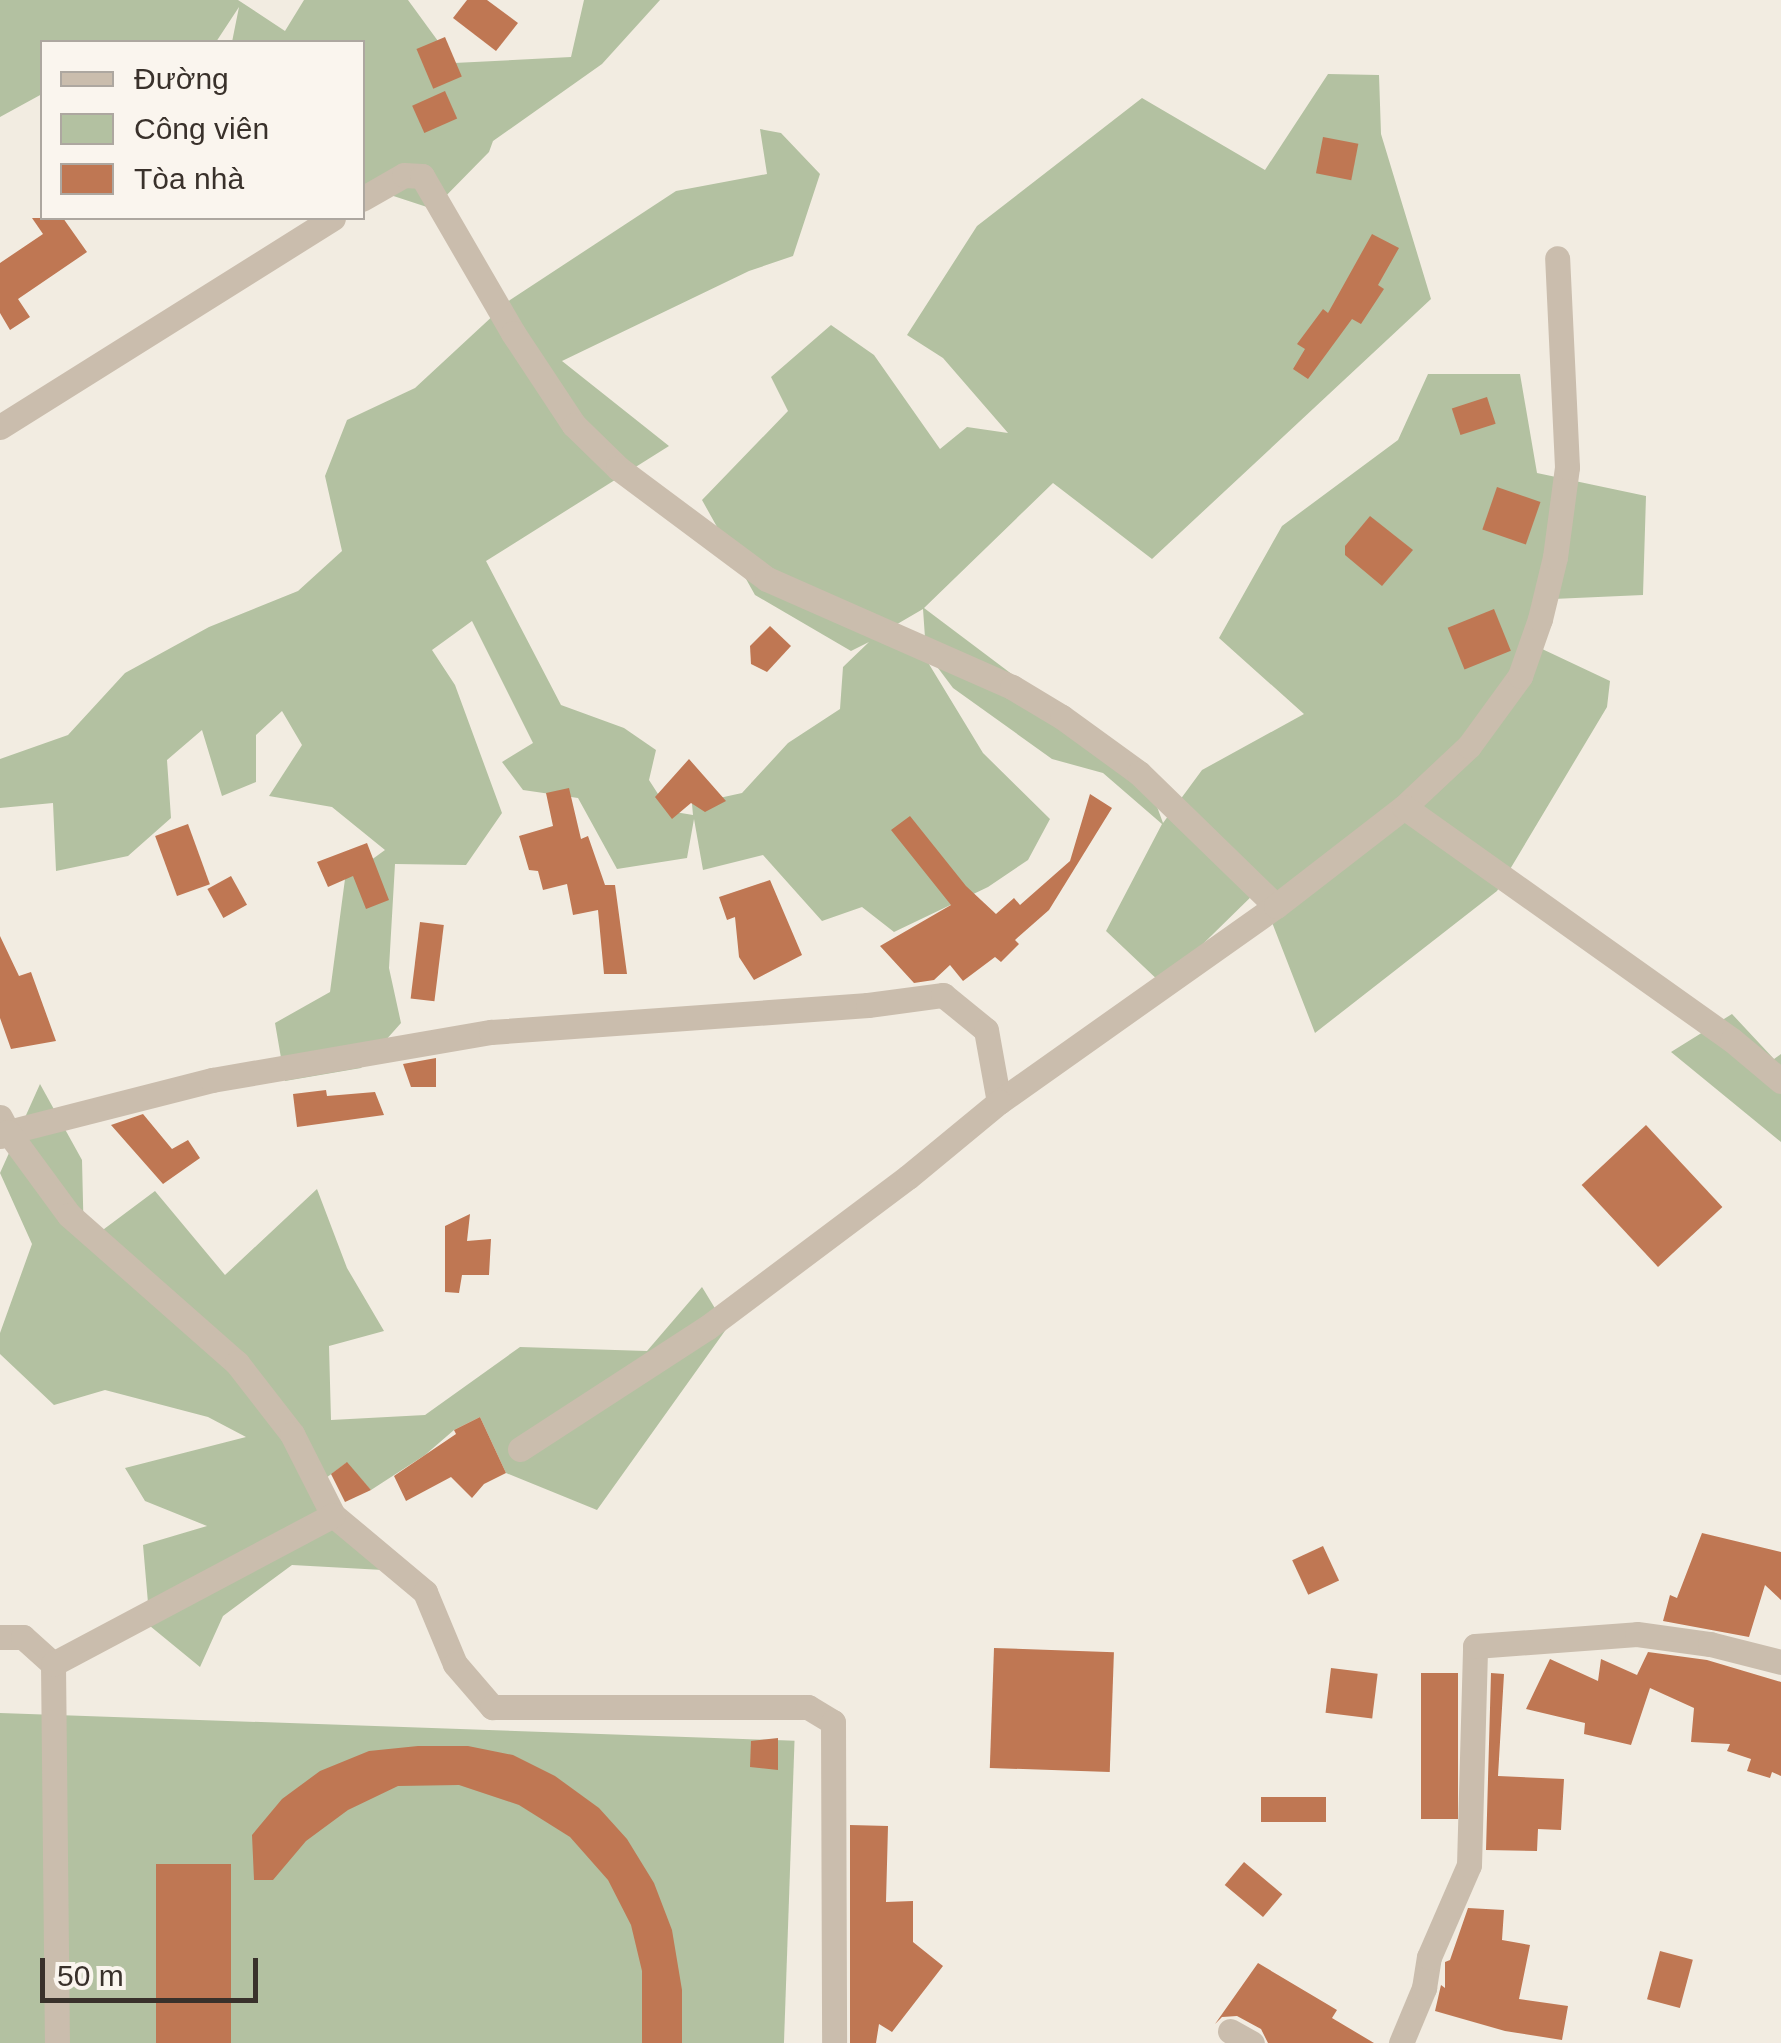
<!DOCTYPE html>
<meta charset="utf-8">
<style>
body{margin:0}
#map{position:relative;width:1781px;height:2043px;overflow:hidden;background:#f2ece1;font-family:Arial,sans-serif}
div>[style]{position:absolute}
.green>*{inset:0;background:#b3c1a1;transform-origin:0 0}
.building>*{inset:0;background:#bf7753;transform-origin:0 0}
.minor>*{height:25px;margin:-12.5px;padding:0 12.5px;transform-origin:12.5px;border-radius:12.5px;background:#cabdad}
span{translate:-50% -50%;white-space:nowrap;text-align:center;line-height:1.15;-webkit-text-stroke:9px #faf5ee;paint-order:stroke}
.legend{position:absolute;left:40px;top:40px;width:325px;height:180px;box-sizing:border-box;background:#faf5ee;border:2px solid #ada7a0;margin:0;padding:12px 18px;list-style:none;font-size:30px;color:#39312b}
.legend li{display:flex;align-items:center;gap:20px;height:50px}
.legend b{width:50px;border:2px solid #ada7a0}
.scale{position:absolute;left:40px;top:1958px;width:218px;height:45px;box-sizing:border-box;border:5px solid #39312b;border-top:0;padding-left:12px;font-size:30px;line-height:35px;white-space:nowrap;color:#39312b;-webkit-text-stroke:8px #faf5ee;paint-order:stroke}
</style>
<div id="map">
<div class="green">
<i style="clip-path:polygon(0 0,238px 0,285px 31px,304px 0,408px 0,454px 63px,571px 57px,584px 0,660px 0,602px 64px,493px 141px,489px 152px,433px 209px,363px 186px,362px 42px,232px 42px,239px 7px,216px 42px,42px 42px,42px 94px,0 117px)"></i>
<i style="clip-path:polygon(1328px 74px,1379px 75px,1381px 134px,1431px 299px,1152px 559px,1053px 483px,924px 608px,1122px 757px,1152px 793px,1163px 823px,1202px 770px,1304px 714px,1219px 638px,1282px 526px,1398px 440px,1428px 374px,1520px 374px,1537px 473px,1646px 496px,1643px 595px,1553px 599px,1540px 648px,1610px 681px,1607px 707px,1497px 891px,1315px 1033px,1259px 889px,1162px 984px,1106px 931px,1162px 824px,1103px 773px,1052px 759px,953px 688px,926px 652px,923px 609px,875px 637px,918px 646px,983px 753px,1050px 819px,1028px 860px,988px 887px,894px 932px,862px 907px,822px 921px,763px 855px,703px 870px,694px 819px,687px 858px,617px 869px,578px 798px,523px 790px,502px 762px,533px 743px,472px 621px,432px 650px,455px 685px,502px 813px,466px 865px,395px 864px,389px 968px,401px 1023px,361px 1068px,285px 1081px,275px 1023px,330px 992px,345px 879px,385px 850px,332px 807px,269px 796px,302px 745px,282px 711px,256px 735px,256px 782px,222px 796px,202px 730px,167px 760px,171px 818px,128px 856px,56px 871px,53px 803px,0 808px,0 759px,68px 735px,125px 673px,209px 627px,298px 591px,342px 551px,325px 476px,347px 420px,415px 388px,510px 300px,676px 191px,767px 174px,760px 129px,781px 133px,820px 174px,793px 256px,749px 271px,562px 361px,669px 446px,486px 561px,561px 705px,624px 728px,656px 750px,649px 780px,669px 811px,693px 815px,692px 804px,742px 793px,788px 743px,840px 709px,843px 667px,869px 642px,851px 651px,755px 595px,702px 500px,788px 411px,771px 377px,831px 325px,874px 355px,940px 449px,967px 427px,1008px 433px,943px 358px,907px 335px,977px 226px,1142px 98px,1265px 170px)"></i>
<i style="clip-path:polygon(1732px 1014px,1774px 1059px,1781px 1054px,1781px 1142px,1671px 1052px)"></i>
<i style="clip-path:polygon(40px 1084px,82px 1160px,84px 1244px,155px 1191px,225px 1275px,317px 1189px,347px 1268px,384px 1331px,329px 1346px,331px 1420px,425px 1415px,520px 1347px,647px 1351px,702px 1287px,727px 1328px,597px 1510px,506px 1473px,480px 1417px,454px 1430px,425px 1455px,371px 1490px,346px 1463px,310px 1490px,383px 1570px,292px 1565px,223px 1616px,200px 1667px,150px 1626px,143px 1545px,207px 1526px,145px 1501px,125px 1468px,246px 1437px,208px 1417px,105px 1390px,54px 1405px,0 1354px,0 1333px,32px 1244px,0 1173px)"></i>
<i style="left:0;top:1713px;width:795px;height:330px;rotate:2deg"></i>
</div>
<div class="building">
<i style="clip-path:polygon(467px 0,487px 0,518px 23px,496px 51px,453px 18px)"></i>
<i style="left:445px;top:37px;width:43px;height:31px;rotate:67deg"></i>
<i style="left:445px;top:91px;width:30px;height:36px;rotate:66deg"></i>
<i style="left:1323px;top:137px;width:36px;height:37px;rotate:11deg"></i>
<i style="clip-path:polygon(32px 218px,63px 218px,87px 252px,18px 299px,30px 317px,10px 330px,0 313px,0 263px,43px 234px)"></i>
<i style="clip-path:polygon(1372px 234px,1399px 248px,1378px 285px,1384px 289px,1361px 324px,1352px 319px,1308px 379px,1293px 369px,1305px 349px,1297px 344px,1323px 309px,1328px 313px)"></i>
<i style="left:1487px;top:397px;width:28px;height:37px;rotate:72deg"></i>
<i style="left:1497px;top:487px;width:46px;height:45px;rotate:19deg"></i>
<i style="clip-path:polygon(1370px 516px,1413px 550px,1382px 586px,1345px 555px,1345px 546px)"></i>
<i style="left:1494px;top:609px;width:45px;height:50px;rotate:68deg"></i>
<i style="clip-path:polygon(770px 626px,791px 646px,767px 672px,751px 664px,750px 646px)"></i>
<i style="clip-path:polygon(689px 759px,726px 801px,705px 812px,691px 803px,672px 819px,655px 797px)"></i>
<i style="clip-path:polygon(569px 788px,581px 839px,588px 836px,605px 885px,615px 885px,627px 974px,604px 974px,598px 910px,573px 915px,567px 884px,543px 890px,538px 871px,529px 870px,519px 836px,553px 826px,546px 793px)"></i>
<i style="clip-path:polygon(1090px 794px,1112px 808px,1049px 910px,1015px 940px,1019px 944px,1001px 962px,995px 957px,963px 981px,950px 965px,934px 980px,914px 983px,880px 946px,951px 905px,891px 830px,910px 816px,966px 886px,996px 914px,1014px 898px,1020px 905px,1070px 861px)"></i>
<i style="left:188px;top:824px;width:64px;height:35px;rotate:70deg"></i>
<i style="clip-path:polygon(367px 843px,389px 900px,366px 909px,353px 876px,328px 887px,317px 862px)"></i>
<i style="left:231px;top:876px;width:33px;height:27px;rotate:61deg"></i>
<i style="clip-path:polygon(770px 880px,802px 955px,754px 980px,739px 957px,735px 917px,727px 920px,719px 897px)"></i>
<i style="left:420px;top:922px;width:24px;height:77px;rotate:7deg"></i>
<i style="clip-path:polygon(0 936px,19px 976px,31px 972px,56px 1041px,11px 1049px,0 1018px)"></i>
<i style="clip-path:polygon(436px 1058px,436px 1087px,411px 1087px,403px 1064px)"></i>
<i style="clip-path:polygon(326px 1090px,327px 1096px,375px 1092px,384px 1115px,297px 1127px,293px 1094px)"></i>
<i style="clip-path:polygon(143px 1114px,172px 1149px,188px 1140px,200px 1158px,163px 1184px,111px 1125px)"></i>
<i style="left:1646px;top:1125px;width:112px;height:88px;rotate:47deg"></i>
<i style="clip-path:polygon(470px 1214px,467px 1241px,491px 1239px,489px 1275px,462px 1275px,459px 1293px,445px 1292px,445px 1226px)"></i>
<i style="clip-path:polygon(480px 1417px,506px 1473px,484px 1484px,472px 1498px,451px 1477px,406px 1501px,394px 1476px,456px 1434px,454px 1430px)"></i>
<i style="clip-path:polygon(347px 1462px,371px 1490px,345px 1502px,331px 1474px)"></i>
<i style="clip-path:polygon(1702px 1533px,1781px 1552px,1781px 1600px,1765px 1585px,1749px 1637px,1663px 1621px,1670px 1595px,1677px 1598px)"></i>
<i style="left:1323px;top:1546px;width:38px;height:34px;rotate:65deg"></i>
<i style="left:994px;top:1648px;width:120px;height:120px;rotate:2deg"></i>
<i style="clip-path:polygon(1648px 1652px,1707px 1660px,1781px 1682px,1781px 1776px,1772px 1772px,1770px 1778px,1747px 1771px,1751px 1759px,1727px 1751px,1730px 1744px,1691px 1742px,1694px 1708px,1650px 1688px,1631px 1745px,1584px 1734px,1585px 1723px,1526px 1709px,1550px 1659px,1598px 1681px,1601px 1659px,1637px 1675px)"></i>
<i style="left:1331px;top:1668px;width:47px;height:45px;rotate:7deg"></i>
<i style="left:1421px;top:1673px;width:37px;height:146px"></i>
<i style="clip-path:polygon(1491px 1673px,1504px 1674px,1498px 1776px,1564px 1779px,1561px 1830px,1538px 1829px,1537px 1851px,1486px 1850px)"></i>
<i style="clip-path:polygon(778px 1738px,778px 1770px,750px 1767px,751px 1741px)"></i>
<i style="clip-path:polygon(418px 1746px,468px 1746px,513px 1755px,555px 1776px,599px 1808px,627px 1839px,654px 1883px,672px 1930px,682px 1990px,682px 2043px,642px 2043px,642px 1971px,631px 1925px,608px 1880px,570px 1837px,519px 1805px,459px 1785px,398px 1786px,348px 1810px,306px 1841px,273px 1880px,254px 1880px,252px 1835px,282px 1799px,320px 1771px,369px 1751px)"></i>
<i style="left:1326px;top:1797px;width:25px;height:65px;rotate:90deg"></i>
<i style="clip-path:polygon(850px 1825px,888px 1826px,886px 1902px,913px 1901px,913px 1942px,943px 1966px,892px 2032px,879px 2024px,876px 2043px,850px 2043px)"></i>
<i style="left:1244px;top:1862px;width:50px;height:30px;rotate:40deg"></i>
<i style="left:156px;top:1864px;width:75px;height:179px"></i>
<i style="clip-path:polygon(1468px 1908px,1504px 1910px,1502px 1940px,1530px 1945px,1519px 1999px,1568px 2006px,1562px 2040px,1505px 2031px,1435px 2011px,1441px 1985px,1445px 1988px,1445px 1962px,1450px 1960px)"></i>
<i style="left:1660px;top:1951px;width:34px;height:50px;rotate:15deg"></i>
<i style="clip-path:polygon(1258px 1963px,1337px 2010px,1332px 2018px,1374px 2043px,1268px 2043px,1261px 2029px,1237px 2016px,1222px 2017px,1215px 2024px)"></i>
</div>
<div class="minor">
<i style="left:362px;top:199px;width:48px;rotate:-29.7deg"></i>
<i style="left:404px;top:175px;width:18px;rotate:3deg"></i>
<i style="left:422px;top:176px;width:181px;rotate:59.9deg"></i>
<i style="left:513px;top:333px;width:110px;rotate:56.5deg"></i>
<i style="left:574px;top:425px;width:62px;rotate:44.3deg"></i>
<i style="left:618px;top:468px;width:186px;rotate:36.7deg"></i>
<i style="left:767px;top:579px;width:268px;rotate:23.8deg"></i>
<i style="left:1012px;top:687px;width:58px;rotate:31deg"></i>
<i style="left:1062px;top:717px;width:95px;rotate:36deg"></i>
<i style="left:1139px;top:773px;width:191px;rotate:44.2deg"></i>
<i style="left:0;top:427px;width:393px;rotate:-32.1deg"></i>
<i style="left:1404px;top:807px;width:89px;rotate:-43.2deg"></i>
<i style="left:1469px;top:746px;width:87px;rotate:-53.9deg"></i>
<i style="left:1520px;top:676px;width:60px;rotate:-70.7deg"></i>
<i style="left:1540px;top:619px;width:64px;rotate:-76.4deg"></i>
<i style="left:1555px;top:557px;width:91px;rotate:-82.4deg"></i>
<i style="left:1567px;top:467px;width:209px;rotate:-92.7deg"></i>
<i style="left:0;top:1117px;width:17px;rotate:62deg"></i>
<i style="left:8px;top:1132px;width:211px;rotate:-14.3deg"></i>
<i style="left:212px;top:1080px;width:283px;rotate:-9.8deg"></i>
<i style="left:491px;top:1032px;width:378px;rotate:-4.1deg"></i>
<i style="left:868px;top:1005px;width:76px;rotate:-7.6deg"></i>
<i style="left:943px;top:995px;width:55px;rotate:39.1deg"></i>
<i style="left:986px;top:1030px;width:73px;rotate:79.8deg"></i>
<i style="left:999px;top:1102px;width:339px;rotate:-35.3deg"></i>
<i style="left:1276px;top:906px;width:162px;rotate:-37.7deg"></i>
<i style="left:1404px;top:807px;width:402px;rotate:35.4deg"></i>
<i style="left:1732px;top:1040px;width:64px;rotate:39.9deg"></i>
<i style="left:0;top:1136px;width:9px;rotate:-27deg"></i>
<i style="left:8px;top:1132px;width:103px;rotate:53.7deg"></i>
<i style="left:69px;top:1215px;width:224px;rotate:41.4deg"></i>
<i style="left:237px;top:1363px;width:90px;rotate:52.2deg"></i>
<i style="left:292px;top:1434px;width:91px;rotate:63.2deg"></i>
<i style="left:333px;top:1515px;width:120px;rotate:39.9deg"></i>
<i style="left:425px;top:1592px;width:78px;rotate:67.4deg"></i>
<i style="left:455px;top:1664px;width:57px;rotate:49.3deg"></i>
<i style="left:492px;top:1707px;width:316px"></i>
<i style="left:808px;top:1707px;width:29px;rotate:31deg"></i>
<i style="left:833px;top:1722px;width:321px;rotate:89.8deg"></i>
<i style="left:520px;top:1449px;width:224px;rotate:-33deg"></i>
<i style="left:708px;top:1327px;width:250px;rotate:-36.9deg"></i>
<i style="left:908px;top:1177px;width:118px;rotate:-39.5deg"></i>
<i style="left:0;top:1637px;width:23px"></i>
<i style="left:23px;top:1637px;width:40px;rotate:42deg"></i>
<i style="left:53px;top:1664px;width:379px;rotate:89.4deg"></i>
<i style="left:53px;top:1664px;width:317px;rotate:-28deg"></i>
<i style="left:1230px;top:2031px;width:25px;rotate:29deg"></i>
<i style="left:1401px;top:2043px;width:60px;rotate:-67.3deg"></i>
<i style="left:1424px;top:1988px;width:31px;rotate:-81deg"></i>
<i style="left:1429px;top:1957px;width:100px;rotate:-66.5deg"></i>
<i style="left:1469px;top:1865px;width:219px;rotate:-88.4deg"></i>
<i style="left:1475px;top:1646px;width:162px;rotate:-4.2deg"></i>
<i style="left:1637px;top:1634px;width:74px;rotate:7.8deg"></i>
<i style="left:1710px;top:1644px;width:73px;rotate:14.2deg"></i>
</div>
<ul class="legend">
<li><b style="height:12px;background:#cabdad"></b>Đường</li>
<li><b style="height:28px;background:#b3c1a1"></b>Công viên</li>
<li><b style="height:28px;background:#bf7753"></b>Tòa nhà</li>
</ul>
<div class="scale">50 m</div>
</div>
